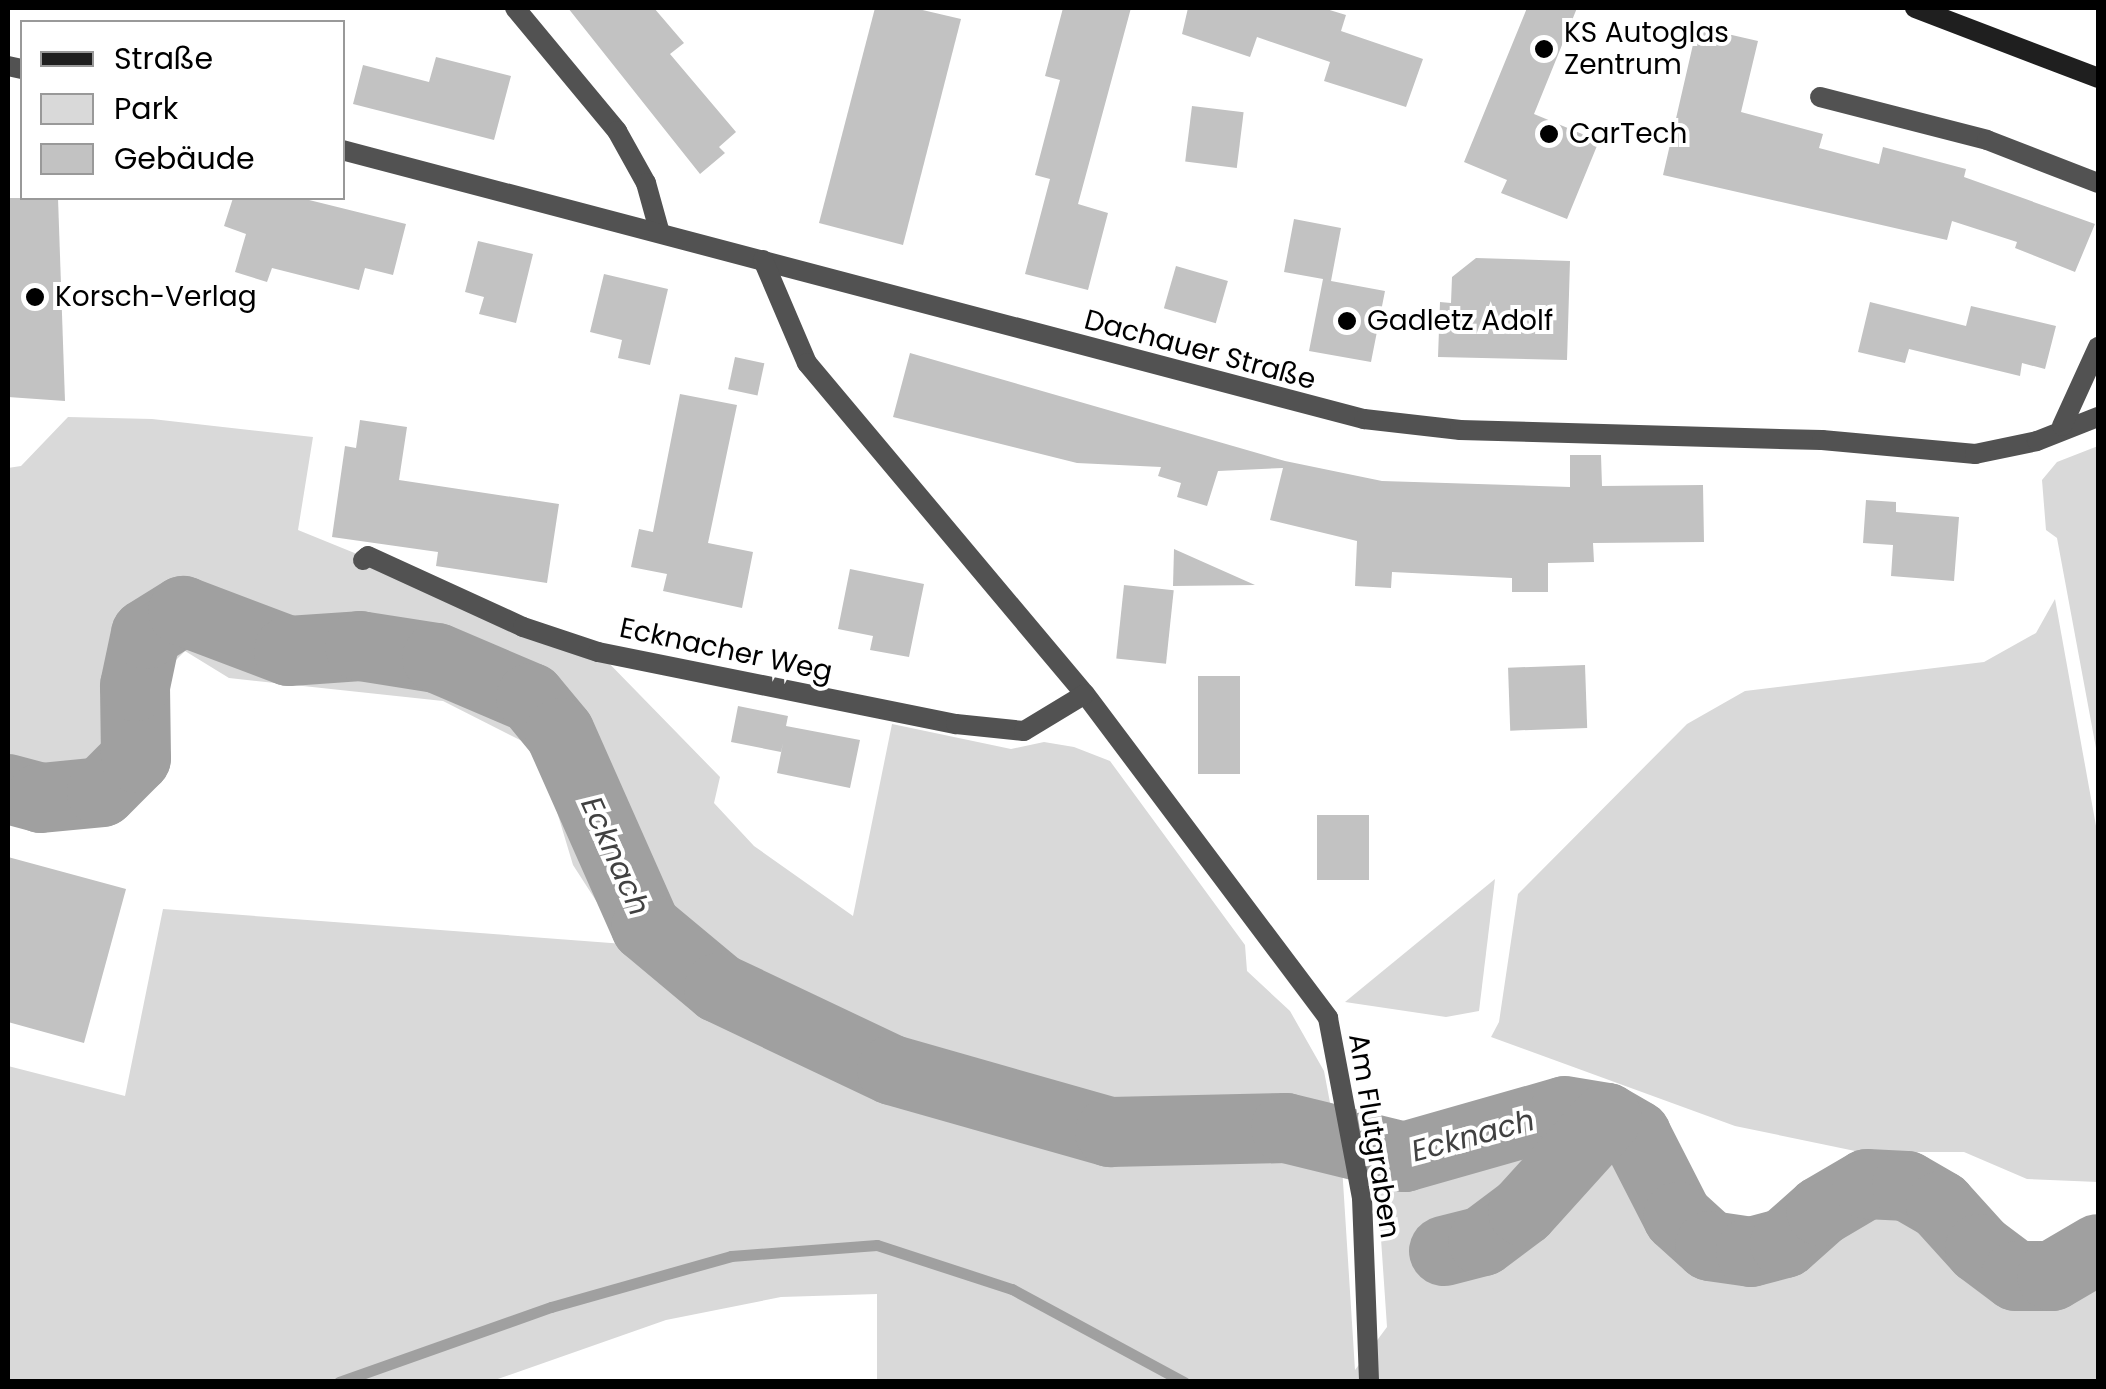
<!DOCTYPE html>
<meta charset="utf-8">
<style>
body{margin:0}
#map{position:relative;width:2106px;height:1389px;overflow:hidden;background:#fff;font-family:Poppins,sans-serif}
div>[style]{position:absolute}
.green>*{inset:0;background:#d9d9d9}
.stream>*{height:11px;margin:-5.5px;padding:0 5.5px;transform-origin:5.5px;border-radius:5.5px;background:#a0a0a0}
.river>*{height:70px;margin:-35px;padding:0 35px;transform-origin:35px;border-radius:35px;background:#a0a0a0}
.building>*{inset:0;background:#c2c2c2;transform-origin:0 0}
.street>*{height:20px;margin:-10px;padding:0 10px;transform-origin:10px;border-radius:10px;background:#525252}
.secondary>*{height:20px;margin:-10px;padding:0 10px;transform-origin:10px;border-radius:10px;background:#1f1f1f}
.dots>*{width:28px;height:28px;translate:-50% -50%;box-sizing:border-box;border:5px solid #fff;border-radius:50%}
span{translate:-50% -50%;white-space:nowrap;text-align:center;line-height:1.15;-webkit-text-stroke:8px #fff;paint-order:stroke}
.poi-label{font-size:28px;color:#000}
.left{translate:0 -50%;text-align:left}
.street-label{font-size:28px;color:#000}
.water-label{font-size:30px;color:#414141;font-style:italic}
.frame{position:absolute;inset:0;border:10px solid #000;pointer-events:none}
.legend{position:absolute;left:20px;top:20px;width:325px;height:180px;box-sizing:border-box;background:#fff;border:2px solid #999;margin:0;padding:12px 18px;list-style:none;font-size:30px;color:#000}
.legend li{display:flex;align-items:center;gap:20px;height:50px}
.legend b{width:50px;border:2px solid #999}
</style>
<div id="map">
<div class="green">
<i style="clip-path:polygon(68px 417px,152px 419px,313px 437px,298px 530px,598px 652px,720px 777px,714px 803px,754px 846px,853px 916px,892px 724px,1011px 749px,1044px 742px,1074px 747px,1110px 761px,1245px 945px,1247px 971px,1290px 1011px,1324px 1071px,1342px 1166px,1355px 1370px,1387px 1327px,1377px 1180px,1419px 1177px,1499px 1141px,1552px 1128px,1570px 1149px,1479px 1224px,1424px 1239px,1413px 1257px,1432px 1269px,1488px 1257px,1527px 1237px,1555px 1194px,1597px 1157px,1620px 1149px,1633px 1159px,1656px 1230px,1700px 1265px,1756px 1280px,1802px 1261px,1835px 1218px,1871px 1197px,1901px 1197px,1932px 1216px,1961px 1259px,2006px 1290px,2062px 1298px,2098px 1279px,2098px 1381px,877px 1381px,877px 1294px,781px 1297px,666px 1320px,492px 1381px,8px 1381px,8px 1066px,125px 1096px,163px 909px,624px 944px,573px 865px,552px 795px,526px 743px,443px 701px,229px 678px,185px 651px,161px 675px,161px 754px,129px 809px,8px 810px,8px 468px,21px 466px)"></i>
<i style="clip-path:polygon(2098px 446px,2098px 759px,2057px 538px,2046px 530px,2042px 480px,2057px 462px)"></i>
<i style="clip-path:polygon(2055px 599px,2098px 837px,2098px 1182px,2027px 1179px,1964px 1152px,1860px 1152px,1735px 1126px,1491px 1037px,1499px 1022px,1518px 894px,1687px 724px,1745px 691px,1984px 662px,2036px 633px)"></i>
<i style="clip-path:polygon(1495px 879px,1479px 1011px,1446px 1017px,1345px 1002px)"></i>
</div>
<div class="stream">
<i style="left:339px;top:1382px;width:225px;rotate:-19.5deg"></i>
<i style="left:551px;top:1307px;width:187px;rotate:-15.8deg"></i>
<i style="left:731px;top:1256px;width:146px;rotate:-4.3deg"></i>
<i style="left:877px;top:1245px;width:142px;rotate:18.1deg"></i>
<i style="left:1012px;top:1289px;width:196px;rotate:28.4deg"></i>
</div>
<div class="river">
<i style="left:8px;top:789px;width:34px;rotate:15deg"></i>
<i style="left:41px;top:798px;width:61px;rotate:-5.6deg"></i>
<i style="left:102px;top:792px;width:48px;rotate:-45deg"></i>
<i style="left:136px;top:758px;width:72px;rotate:-90.8deg"></i>
<i style="left:135px;top:686px;width:53px;rotate:-78.1deg"></i>
<i style="left:146px;top:634px;width:44px;rotate:-31.9deg"></i>
<i style="left:183px;top:611px;width:113px;rotate:20.7deg"></i>
<i style="left:289px;top:651px;width:71px;rotate:-4deg"></i>
<i style="left:360px;top:646px;width:78px;rotate:8.9deg"></i>
<i style="left:437px;top:658px;width:102px;rotate:23.1deg"></i>
<i style="left:531px;top:698px;width:45px;rotate:50.4deg"></i>
<i style="left:560px;top:733px;width:212px;rotate:66.1deg"></i>
<i style="left:646px;top:927px;width:95px;rotate:39.9deg"></i>
<i style="left:719px;top:988px;width:191px;rotate:25.4deg"></i>
<i style="left:892px;top:1070px;width:227px;rotate:15.9deg"></i>
<i style="left:1110px;top:1132px;width:176px;rotate:-1.3deg"></i>
<i style="left:1286px;top:1128px;width:122px;rotate:13.8deg"></i>
<i style="left:1404px;top:1157px;width:167px;rotate:-15.9deg"></i>
<i style="left:1565px;top:1111px;width:43px;rotate:9.5deg"></i>
<i style="left:1607px;top:1118px;width:34px;rotate:30deg"></i>
<i style="left:1636px;top:1135px;width:92px;rotate:62.9deg"></i>
<i style="left:1678px;top:1217px;width:43px;rotate:42.2deg"></i>
<i style="left:1710px;top:1246px;width:41px;rotate:8.3deg"></i>
<i style="left:1751px;top:1252px;width:35px;rotate:-15deg"></i>
<i style="left:1785px;top:1243px;width:48px;rotate:-41.6deg"></i>
<i style="left:1821px;top:1211px;width:53px;rotate:-30.4deg"></i>
<i style="left:1867px;top:1184px;width:40px;rotate:2.9deg"></i>
<i style="left:1907px;top:1186px;width:39px;rotate:30deg"></i>
<i style="left:1941px;top:1206px;width:58px;rotate:47.8deg"></i>
<i style="left:1980px;top:1249px;width:45px;rotate:36.9deg"></i>
<i style="left:2016px;top:1276px;width:36px"></i>
<i style="left:2052px;top:1276px;width:53px;rotate:-30.4deg"></i>
<i style="left:1444px;top:1251px;width:40px;rotate:-14.4deg"></i>
<i style="left:1483px;top:1241px;width:50px;rotate:-36.9deg"></i>
<i style="left:1523px;top:1211px;width:125px;rotate:-47.9deg"></i>
</div>
<div class="building">
<i style="clip-path:polygon(568px 8px,654px 8px,684px 43px,670px 54px,736px 132px,719px 147px,725px 153px,700px 174px)"></i>
<i style="clip-path:polygon(875px 8px,914px 8px,961px 19px,903px 245px,819px 223px)"></i>
<i style="clip-path:polygon(1063px 8px,1131px 8px,1078px 204px,1108px 213px,1088px 290px,1025px 274px,1050px 179px,1035px 175px,1060px 80px,1045px 76px)"></i>
<i style="clip-path:polygon(1188px 8px,1323px 8px,1346px 15px,1341px 31px,1423px 59px,1406px 107px,1324px 81px,1330px 62px,1257px 37px,1250px 57px,1182px 34px)"></i>
<i style="clip-path:polygon(1527px 8px,1577px 8px,1534px 114px,1599px 141px,1567px 219px,1501px 193px,1507px 180px,1464px 162px)"></i>
<i style="clip-path:polygon(1697px 27px,1758px 41px,1741px 112px,1823px 134px,1819px 148px,1879px 164px,1883px 147px,1966px 169px,1964px 177px,2095px 224px,2075px 272px,2015px 248px,2017px 242px,1952px 221px,1947px 240px,1663px 175px)"></i>
<i style="clip-path:polygon(436px 57px,511px 76px,494px 140px,353px 104px,363px 65px,429px 82px)"></i>
<i style="left:1192px;top:106px;width:52px;height:56px;rotate:7deg"></i>
<i style="clip-path:polygon(8px 198px,58px 198px,65px 401px,8px 397px)"></i>
<i style="clip-path:polygon(233px 198px,301px 198px,406px 224px,393px 275px,365px 268px,359px 290px,272px 268px,267px 282px,235px 272px,246px 234px,224px 226px)"></i>
<i style="clip-path:polygon(1294px 219px,1341px 228px,1331px 281px,1385px 291px,1371px 362px,1309px 351px,1323px 279px,1284px 272px)"></i>
<i style="clip-path:polygon(478px 241px,533px 254px,516px 323px,479px 314px,484px 297px,465px 292px)"></i>
<i style="clip-path:polygon(1476px 258px,1570px 261px,1567px 360px,1438px 357px,1440px 302px,1451px 303px,1452px 277px)"></i>
<i style="left:1176px;top:266px;width:54px;height:44px;rotate:16deg"></i>
<i style="clip-path:polygon(604px 274px,668px 289px,650px 365px,618px 358px,622px 340px,590px 332px)"></i>
<i style="clip-path:polygon(1870px 302px,1966px 326px,1971px 306px,2056px 326px,2045px 369px,2022px 363px,2020px 376px,1909px 349px,1905px 363px,1858px 352px)"></i>
<i style="clip-path:polygon(910px 353px,1285px 461px,1382px 481px,1570px 487px,1570px 455px,1601px 455px,1602px 486px,1703px 485px,1704px 542px,1593px 543px,1594px 562px,1548px 563px,1548px 592px,1512px 592px,1512px 578px,1392px 572px,1391px 588px,1355px 586px,1357px 541px,1270px 520px,1283px 468px,1218px 471px,1207px 506px,1177px 497px,1181px 483px,1158px 476px,1161px 467px,1077px 463px,893px 417px)"></i>
<i style="left:735px;top:357px;width:30px;height:33px;rotate:12deg"></i>
<i style="clip-path:polygon(680px 394px,737px 405px,708px 543px,753px 552px,742px 608px,663px 591px,667px 574px,631px 567px,639px 529px,653px 532px)"></i>
<i style="clip-path:polygon(360px 420px,407px 427px,399px 480px,559px 504px,547px 583px,436px 566px,438px 552px,332px 537px,345px 446px,356px 448px)"></i>
<i style="clip-path:polygon(1866px 500px,1896px 502px,1896px 512px,1959px 517px,1954px 581px,1891px 576px,1893px 545px,1863px 543px)"></i>
<i style="clip-path:polygon(1174px 549px,1255px 585px,1173px 586px)"></i>
<i style="clip-path:polygon(850px 569px,924px 584px,909px 657px,870px 650px,873px 636px,838px 629px)"></i>
<i style="left:1124px;top:585px;width:50px;height:74px;rotate:6deg"></i>
<i style="left:1585px;top:665px;width:63px;height:77px;rotate:88deg"></i>
<i style="left:1198px;top:676px;width:42px;height:98px"></i>
<i style="clip-path:polygon(738px 706px,788px 716px,786px 726px,860px 740px,850px 788px,777px 773px,783px 743px,781px 752px,731px 742px)"></i>
<i style="left:1369px;top:815px;width:65px;height:52px;rotate:90deg"></i>
<i style="clip-path:polygon(8px 857px,126px 889px,84px 1043px,8px 1022px)"></i>
</div>
<div class="street">
<i style="left:515px;top:8px;width:160px;rotate:50.3deg"></i>
<i style="left:617px;top:131px;width:60px;rotate:60.9deg"></i>
<i style="left:646px;top:183px;width:49px;rotate:74.5deg"></i>
<i style="left:8px;top:66px;width:14px;rotate:12deg"></i>
<i style="left:1820px;top:97px;width:172px;rotate:14.4deg"></i>
<i style="left:1987px;top:140px;width:119px;rotate:21.2deg"></i>
<i style="left:342px;top:150px;width:1057px;rotate:14.75deg"></i>
<i style="left:1364px;top:419px;width:97px;rotate:6.5deg"></i>
<i style="left:1460px;top:430px;width:362px;rotate:1.6deg"></i>
<i style="left:1822px;top:440px;width:154px;rotate:5.2deg"></i>
<i style="left:1975px;top:454px;width:63px;rotate:-11.8deg"></i>
<i style="left:2037px;top:441px;width:66px;rotate:-21.5deg"></i>
<i style="left:763px;top:260px;width:112px;rotate:66.9deg"></i>
<i style="left:807px;top:363px;width:432px;rotate:50deg"></i>
<i style="left:1085px;top:694px;width:405px;rotate:53.1deg"></i>
<i style="left:1328px;top:1018px;width:183px;rotate:79.3deg"></i>
<i style="left:1362px;top:1198px;width:184px;rotate:87.8deg"></i>
<i style="left:2062px;top:426px;width:87px;rotate:-65.5deg"></i>
<i style="left:363px;top:560px;width:6px;rotate:-39deg"></i>
<i style="left:368px;top:556px;width:170px;rotate:24.6deg"></i>
<i style="left:523px;top:627px;width:79px;rotate:18.4deg"></i>
<i style="left:598px;top:652px;width:365px;rotate:11.4deg"></i>
<i style="left:956px;top:724px;width:68px;rotate:5.9deg"></i>
<i style="left:1024px;top:731px;width:71px;rotate:-31.2deg"></i>
</div>
<div class="secondary">
<i style="left:1915px;top:8px;width:196px;rotate:20.9deg"></i>
</div>
<div class="dots">
<i style="left:1544px;top:49px;background:#000"></i>
<i style="left:1549px;top:134px;background:#000"></i>
<i style="left:35px;top:297px;background:#000"></i>
<i style="left:1347px;top:321px;background:#000"></i>
</div>
<div class="poi-label">
<span class="left" style="left:1564px;top:49px">KS Autoglas<br>Zentrum</span>
<span class="left" style="left:1569px;top:134px">CarTech</span>
<span class="left" style="left:55px;top:297px">Korsch-Verlag</span>
<span class="left" style="left:1367px;top:321px">Gadletz Adolf</span>
</div>
<div class="street-label">
<span style="left:1200px;top:350px;rotate:15deg">Dachauer Straße</span>
<span style="left:726px;top:650px;rotate:12deg">Ecknacher Weg</span>
<span style="left:1374px;top:1136px;rotate:81deg">Am Flutgraben</span>
</div>
<div class="water-label">
<span style="left:615px;top:856px;rotate:66deg">Ecknach</span>
<span style="left:1473px;top:1136px;rotate:-15deg">Ecknach</span>
</div>
<div class="frame"></div>
<ul class="legend">
<li><b style="height:12px;background:#1f1f1f"></b>Straße</li>
<li><b style="height:28px;background:#d9d9d9"></b>Park</li>
<li><b style="height:28px;background:#c2c2c2"></b>Gebäude</li>
</ul>
</div>
